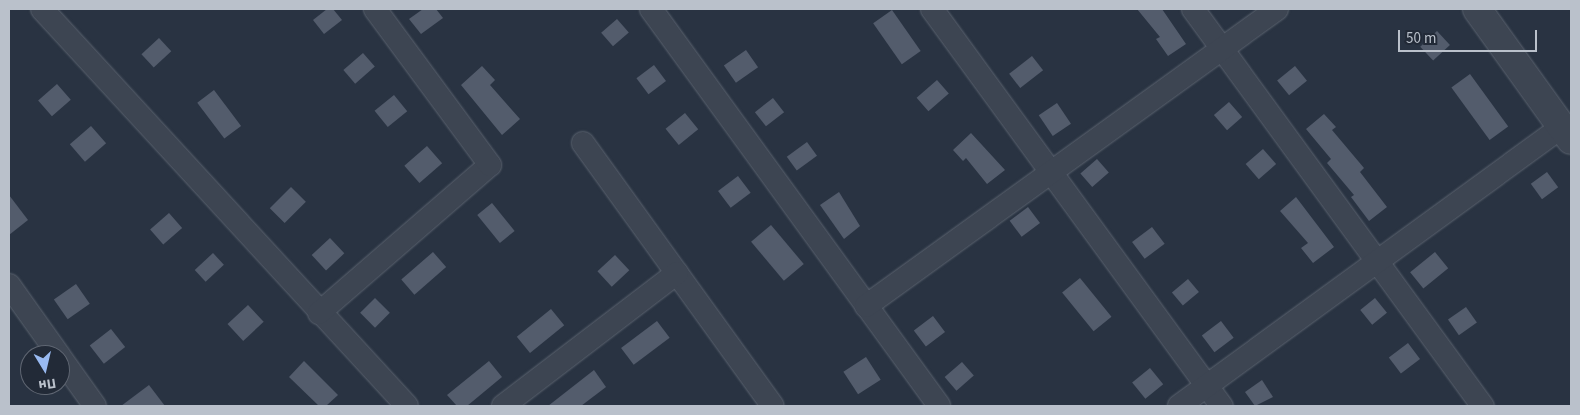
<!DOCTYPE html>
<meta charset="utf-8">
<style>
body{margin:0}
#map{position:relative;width:1580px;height:415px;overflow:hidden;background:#293342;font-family:"Source Sans 3",sans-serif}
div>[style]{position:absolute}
.building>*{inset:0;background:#535c6c;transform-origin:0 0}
.roads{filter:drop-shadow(0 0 1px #5b636f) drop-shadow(0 0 1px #5b636f)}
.minor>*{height:22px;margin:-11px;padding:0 11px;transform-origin:11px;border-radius:11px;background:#3d4552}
.tertiary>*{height:28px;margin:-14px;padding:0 14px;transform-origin:14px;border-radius:14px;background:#3d4552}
span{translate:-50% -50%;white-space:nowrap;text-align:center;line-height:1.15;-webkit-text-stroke:4px #222a37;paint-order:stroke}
.frame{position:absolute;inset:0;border:10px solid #bac1cb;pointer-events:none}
.north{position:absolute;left:20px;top:345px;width:50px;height:50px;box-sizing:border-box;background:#222a37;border:1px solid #5f6672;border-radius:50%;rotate:171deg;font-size:14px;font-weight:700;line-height:20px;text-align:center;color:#bac1cb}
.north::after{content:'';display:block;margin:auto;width:18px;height:22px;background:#99baf1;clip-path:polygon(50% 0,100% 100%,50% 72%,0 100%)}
.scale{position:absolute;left:1398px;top:30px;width:139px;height:22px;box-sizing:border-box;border:2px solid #bac1cb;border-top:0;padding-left:6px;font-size:15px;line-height:18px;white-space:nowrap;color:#bac1cb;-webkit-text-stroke:4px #222a37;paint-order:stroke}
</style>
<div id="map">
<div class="building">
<i style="clip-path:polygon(327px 9px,333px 9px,342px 20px,324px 34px,313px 20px)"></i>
<i style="clip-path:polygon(423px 9px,436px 9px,443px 18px,421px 34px,409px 19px)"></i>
<i style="clip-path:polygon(1137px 9px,1162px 9px,1186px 44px,1168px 56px,1156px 39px,1160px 37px)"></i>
<i style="left:892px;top:10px;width:50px;height:23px;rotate:55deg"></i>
<i style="left:617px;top:19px;width:18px;height:21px;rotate:49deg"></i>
<i style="left:1437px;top:31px;width:19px;height:23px;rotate:47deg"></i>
<i style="left:159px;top:38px;width:18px;height:24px;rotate:47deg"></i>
<i style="left:746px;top:50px;width:21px;height:27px;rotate:55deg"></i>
<i style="left:363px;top:53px;width:18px;height:26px;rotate:49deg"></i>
<i style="left:1032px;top:56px;width:18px;height:29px;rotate:52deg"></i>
<i style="left:654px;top:65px;width:20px;height:22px;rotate:53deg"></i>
<i style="clip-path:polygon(482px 66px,495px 80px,490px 85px,520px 119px,502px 135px,461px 85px)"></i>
<i style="left:1295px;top:66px;width:19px;height:23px;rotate:51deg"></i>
<i style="left:1470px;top:74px;width:65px;height:23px;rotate:54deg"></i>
<i style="left:937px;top:80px;width:18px;height:27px;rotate:49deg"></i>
<i style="left:57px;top:84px;width:21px;height:25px;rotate:49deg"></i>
<i style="left:214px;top:90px;width:45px;height:21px;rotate:53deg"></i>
<i style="left:394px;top:95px;width:21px;height:25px;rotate:51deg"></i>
<i style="left:773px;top:98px;width:18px;height:23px;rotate:52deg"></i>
<i style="left:1229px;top:102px;width:20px;height:20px;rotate:49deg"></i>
<i style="left:1057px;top:103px;width:25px;height:22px;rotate:56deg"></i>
<i style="left:685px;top:113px;width:21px;height:25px;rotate:51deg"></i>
<i style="clip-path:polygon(1324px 114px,1336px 127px,1332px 130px,1364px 168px,1360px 172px,1387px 207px,1369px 221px,1351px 197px,1354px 195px,1327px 163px,1331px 159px,1306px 129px)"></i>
<i style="left:91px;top:126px;width:23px;height:28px;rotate:49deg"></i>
<i style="clip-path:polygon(971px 133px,1005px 170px,987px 184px,966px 158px,963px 161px,953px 150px)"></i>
<i style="left:807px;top:142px;width:17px;height:25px;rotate:54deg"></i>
<i style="left:427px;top:146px;width:23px;height:30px;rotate:49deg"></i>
<i style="left:1263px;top:149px;width:20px;height:23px;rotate:49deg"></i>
<i style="left:1097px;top:159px;width:18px;height:22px;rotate:49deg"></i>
<i style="left:1547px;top:172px;width:19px;height:20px;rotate:54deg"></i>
<i style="left:738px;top:176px;width:21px;height:25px;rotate:53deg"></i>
<i style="left:291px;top:187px;width:21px;height:30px;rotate:45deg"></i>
<i style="clip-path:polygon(839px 192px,860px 226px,844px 239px,820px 205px)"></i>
<i style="clip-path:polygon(9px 195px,28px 220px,9px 235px)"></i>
<i style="clip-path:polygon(1296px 197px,1334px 247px,1313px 263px,1301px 248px,1308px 243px,1280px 211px)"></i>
<i style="left:492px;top:203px;width:36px;height:19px;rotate:51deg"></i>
<i style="left:1028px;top:207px;width:20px;height:23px;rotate:53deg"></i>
<i style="left:169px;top:213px;width:20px;height:25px;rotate:49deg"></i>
<i style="left:771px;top:225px;width:51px;height:26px;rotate:50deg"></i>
<i style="left:1152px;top:227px;width:21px;height:25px;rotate:53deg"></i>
<i style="left:330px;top:238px;width:21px;height:25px;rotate:47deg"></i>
<i style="left:433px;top:252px;width:20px;height:42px;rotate:49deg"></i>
<i style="left:1435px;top:252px;width:21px;height:32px;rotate:51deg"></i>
<i style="left:213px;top:253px;width:16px;height:25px;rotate:47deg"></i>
<i style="left:615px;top:255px;width:21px;height:24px;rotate:47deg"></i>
<i style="left:1080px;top:278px;width:50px;height:23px;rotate:51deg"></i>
<i style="left:1188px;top:279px;width:17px;height:21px;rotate:50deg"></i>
<i style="left:76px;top:284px;width:24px;height:27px;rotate:55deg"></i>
<i style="left:375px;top:298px;width:21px;height:21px;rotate:45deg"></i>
<i style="left:1375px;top:298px;width:19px;height:19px;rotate:51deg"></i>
<i style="left:248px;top:305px;width:23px;height:28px;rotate:47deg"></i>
<i style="left:1466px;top:307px;width:19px;height:22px;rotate:55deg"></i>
<i style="left:551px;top:309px;width:21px;height:44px;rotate:51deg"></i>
<i style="left:933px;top:316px;width:20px;height:24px;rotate:53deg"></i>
<i style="left:657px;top:321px;width:21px;height:45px;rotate:53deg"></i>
<i style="left:1221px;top:321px;width:21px;height:24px;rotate:53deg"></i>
<i style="left:111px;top:329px;width:23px;height:27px;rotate:52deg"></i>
<i style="left:1408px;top:343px;width:20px;height:24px;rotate:53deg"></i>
<i style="left:866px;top:357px;width:27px;height:27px;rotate:57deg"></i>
<i style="clip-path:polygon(304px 361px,338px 395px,326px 406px,319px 406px,289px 377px)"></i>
<i style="clip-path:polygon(489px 361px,502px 377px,467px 406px,457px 406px,447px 395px)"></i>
<i style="left:962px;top:362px;width:18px;height:23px;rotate:49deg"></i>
<i style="left:1150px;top:368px;width:21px;height:23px;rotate:51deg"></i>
<i style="clip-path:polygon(594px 370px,606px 387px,581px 406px,548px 406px)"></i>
<i style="clip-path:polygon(1262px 380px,1273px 397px,1255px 406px,1245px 392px)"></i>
<i style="clip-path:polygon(149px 385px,165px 406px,121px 406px)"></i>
</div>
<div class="roads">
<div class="minor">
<i style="left:42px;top:9px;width:539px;rotate:47.4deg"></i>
<i style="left:651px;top:9px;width:490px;rotate:54deg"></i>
<i style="left:932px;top:9px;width:492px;rotate:53.9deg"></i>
<i style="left:1193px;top:9px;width:492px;rotate:53.9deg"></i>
<i style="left:583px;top:143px;width:324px;rotate:54.2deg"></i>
<i style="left:9px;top:285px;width:86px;rotate:54.5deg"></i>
<i style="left:866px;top:306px;width:507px;rotate:-35.85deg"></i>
<i style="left:319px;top:313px;width:226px;rotate:-40.9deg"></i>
<i style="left:490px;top:165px;width:194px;rotate:-126.4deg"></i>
<i style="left:60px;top:357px;width:60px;rotate:54.5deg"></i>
<i style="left:503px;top:406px;width:219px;rotate:-37.4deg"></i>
<i style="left:1179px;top:406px;width:473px;rotate:-36.1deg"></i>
</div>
<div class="tertiary">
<i style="left:1477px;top:9px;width:161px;rotate:54.3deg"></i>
</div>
</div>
<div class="frame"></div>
<div class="north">Пн</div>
<div class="scale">50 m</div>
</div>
